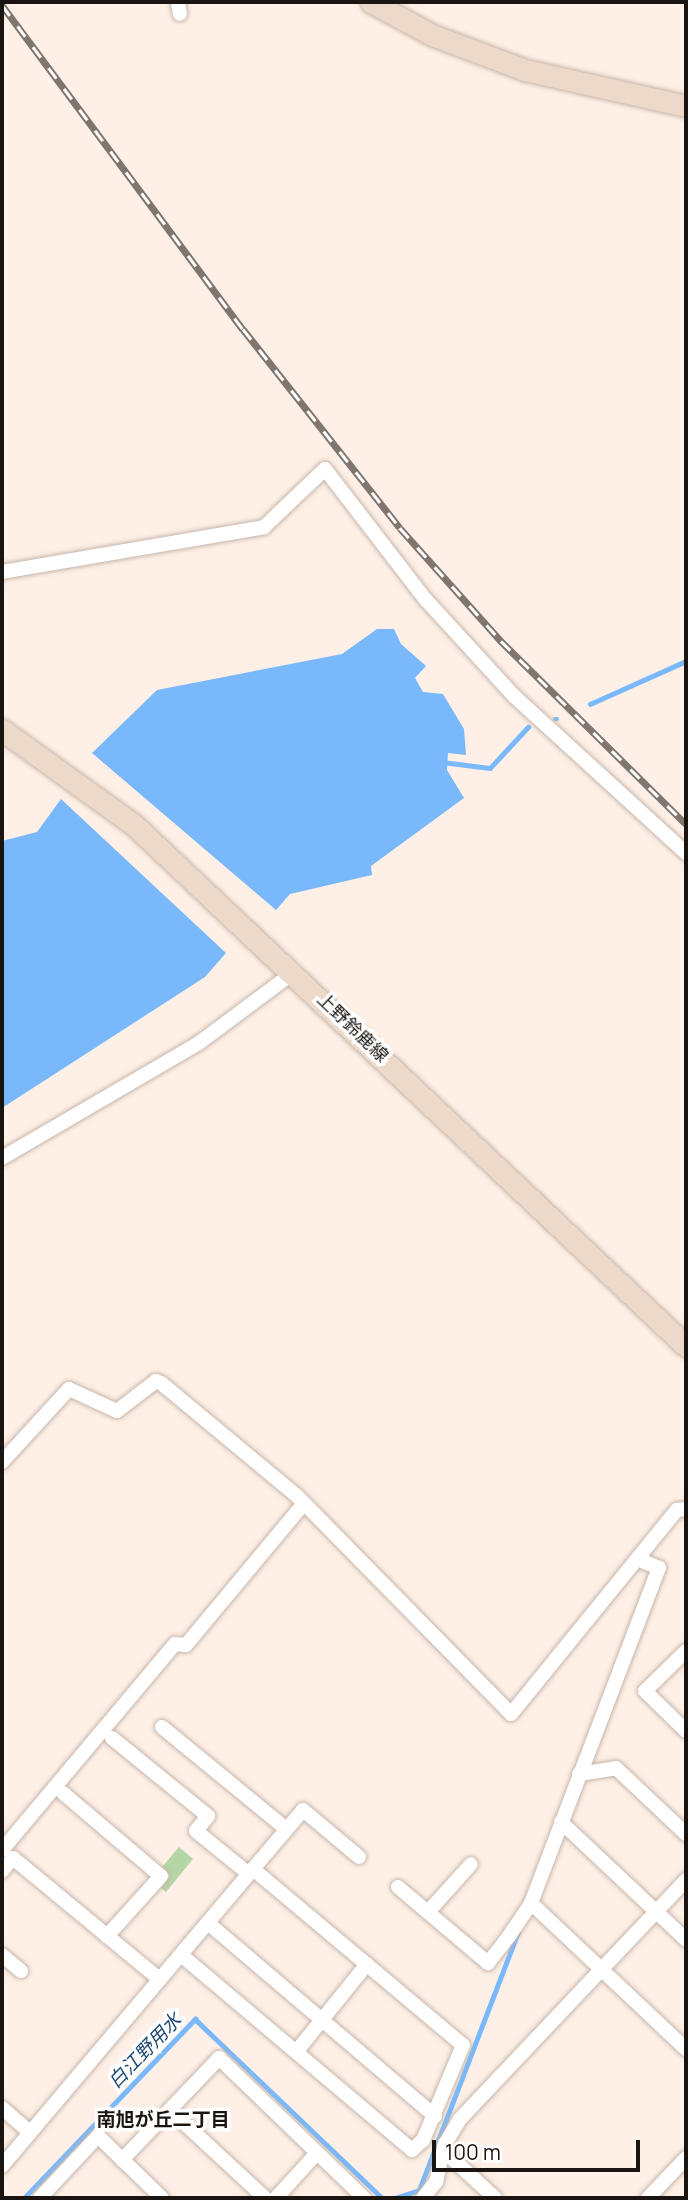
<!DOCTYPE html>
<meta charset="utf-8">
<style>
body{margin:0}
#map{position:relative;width:688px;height:2200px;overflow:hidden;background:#fef0e6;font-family:Manrope,"Noto Sans JP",sans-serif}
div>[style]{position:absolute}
.green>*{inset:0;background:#b4d6a5}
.water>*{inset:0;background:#79b8fb}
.stream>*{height:4.5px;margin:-2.25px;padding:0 2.25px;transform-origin:2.25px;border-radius:2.25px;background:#79b8fb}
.roads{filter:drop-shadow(0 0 2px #c7b6ab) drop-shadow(0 0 2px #c7b6ab)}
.street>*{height:14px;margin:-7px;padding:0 7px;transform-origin:7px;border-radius:7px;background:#fff}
.secondary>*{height:21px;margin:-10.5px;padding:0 10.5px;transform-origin:10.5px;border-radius:10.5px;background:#edd9ca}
.rail>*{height:7px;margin-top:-3.5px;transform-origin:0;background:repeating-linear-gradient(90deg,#fff 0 13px,#7f766f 0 26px);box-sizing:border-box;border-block:2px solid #7f766f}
span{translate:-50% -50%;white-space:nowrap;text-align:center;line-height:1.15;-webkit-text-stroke:7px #fff;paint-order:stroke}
.street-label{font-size:18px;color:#1b1511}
.water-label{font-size:19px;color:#1b4772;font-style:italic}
.neighbourhood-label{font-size:19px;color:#1b1511;font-weight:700}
.frame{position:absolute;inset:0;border:4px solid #1b1511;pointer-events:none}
.scale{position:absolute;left:432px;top:2140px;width:208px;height:32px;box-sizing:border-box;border:4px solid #1b1511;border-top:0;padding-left:9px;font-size:21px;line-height:24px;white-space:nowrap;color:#1b1511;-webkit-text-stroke:5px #fff;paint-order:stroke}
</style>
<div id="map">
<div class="green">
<i style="clip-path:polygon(179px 1847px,193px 1859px,166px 1892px,161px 1888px,170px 1876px,162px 1867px)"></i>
</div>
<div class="water">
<i style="clip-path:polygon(377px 629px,394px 629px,401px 644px,426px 666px,415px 678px,423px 692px,443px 694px,464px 729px,466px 755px,448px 753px,447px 770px,464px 798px,371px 866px,372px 875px,290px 894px,276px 910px,92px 753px,157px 690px,342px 654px)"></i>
<i style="clip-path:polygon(61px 799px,226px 953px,205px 977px,2px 1108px,2px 841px,37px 832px)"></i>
</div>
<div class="stream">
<i style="left:590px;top:704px;width:105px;rotate:-24.1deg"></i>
<i style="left:555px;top:719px;width:2px"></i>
<i style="left:442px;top:762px;width:48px;rotate:7.1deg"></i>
<i style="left:490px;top:768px;width:56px;rotate:-47.2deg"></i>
<i style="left:24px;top:2198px;width:248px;rotate:-46.3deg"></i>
<i style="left:195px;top:2019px;width:259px;rotate:43.7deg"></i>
<i style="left:395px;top:2198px;width:25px;rotate:-18deg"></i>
<i style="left:419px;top:2190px;width:276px;rotate:-69deg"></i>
</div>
<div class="roads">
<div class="street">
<i style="left:178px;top:2px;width:12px;rotate:81deg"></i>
<i style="left:2px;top:572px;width:266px;rotate:-9.7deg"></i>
<i style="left:264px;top:527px;width:84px;rotate:-43.6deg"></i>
<i style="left:325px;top:469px;width:165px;rotate:52.4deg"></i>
<i style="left:426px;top:600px;width:130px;rotate:47.5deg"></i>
<i style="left:514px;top:696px;width:233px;rotate:42.4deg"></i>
<i style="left:2px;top:1158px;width:228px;rotate:-30.3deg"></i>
<i style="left:199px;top:1043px;width:119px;rotate:-36.8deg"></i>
<i style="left:2px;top:1462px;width:99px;rotate:-47.5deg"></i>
<i style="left:69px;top:1389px;width:53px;rotate:24.6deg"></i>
<i style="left:117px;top:1411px;width:49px;rotate:-37.6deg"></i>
<i style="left:156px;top:1381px;width:5px;rotate:22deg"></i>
<i style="left:161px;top:1383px;width:177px;rotate:39.7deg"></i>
<i style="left:297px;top:1496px;width:305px;rotate:45.5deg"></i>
<i style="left:511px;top:1714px;width:263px;rotate:-50.9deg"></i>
<i style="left:677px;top:1510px;width:9px;rotate:-6deg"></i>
<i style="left:686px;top:1651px;width:57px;rotate:135.7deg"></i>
<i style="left:645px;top:1691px;width:57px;rotate:44.3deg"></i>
<i style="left:162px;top:1727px;width:161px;rotate:39.4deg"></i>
<i style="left:112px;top:1738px;width:124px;rotate:39.1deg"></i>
<i style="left:208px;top:1816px;width:19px;rotate:129deg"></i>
<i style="left:196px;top:1831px;width:68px;rotate:39.1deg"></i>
<i style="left:579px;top:1774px;width:37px;rotate:-9deg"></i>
<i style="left:616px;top:1768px;width:96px;rotate:43.3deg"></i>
<i style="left:63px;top:1793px;width:128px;rotate:40.3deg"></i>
<i style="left:161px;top:1876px;width:81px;rotate:132deg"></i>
<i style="left:561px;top:1822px;width:172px;rotate:43.3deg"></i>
<i style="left:2px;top:1850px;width:269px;rotate:-50deg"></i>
<i style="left:175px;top:1644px;width:11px;rotate:5deg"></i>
<i style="left:186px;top:1645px;width:181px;rotate:-50.2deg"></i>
<i style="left:253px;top:1869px;width:77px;rotate:-49.7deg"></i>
<i style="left:303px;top:1810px;width:73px;rotate:40deg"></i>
<i style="left:2px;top:1871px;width:17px;rotate:-50deg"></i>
<i style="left:13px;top:1858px;width:188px;rotate:39.6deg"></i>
<i style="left:398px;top:1887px;width:118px;rotate:40.2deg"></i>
<i style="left:488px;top:1963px;width:34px;rotate:-52deg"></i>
<i style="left:509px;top:1936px;width:40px;rotate:-56deg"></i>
<i style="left:531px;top:1903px;width:359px;rotate:-69.1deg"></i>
<i style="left:659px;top:1568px;width:23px;rotate:-157deg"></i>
<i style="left:531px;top:1903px;width:213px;rotate:43.3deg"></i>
<i style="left:428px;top:1912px;width:64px;rotate:-48.1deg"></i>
<i style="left:208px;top:1923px;width:298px;rotate:40.4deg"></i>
<i style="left:2px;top:1955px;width:25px;rotate:40deg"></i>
<i style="left:296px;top:2052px;width:113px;rotate:-51.1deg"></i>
<i style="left:2px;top:2108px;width:37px;rotate:41deg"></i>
<i style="left:170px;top:2110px;width:129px;rotate:42.8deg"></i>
<i style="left:445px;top:2152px;width:68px;rotate:42.6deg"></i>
<i style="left:122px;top:2160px;width:141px;rotate:-46.4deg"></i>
<i style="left:219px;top:2058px;width:202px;rotate:44deg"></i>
<i style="left:2px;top:2166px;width:389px;rotate:-49.8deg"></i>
<i style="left:253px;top:1869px;width:274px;rotate:40deg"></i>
<i style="left:463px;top:2045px;width:103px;rotate:112.8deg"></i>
<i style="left:423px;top:2140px;width:15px;rotate:138deg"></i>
<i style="left:412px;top:2150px;width:302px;rotate:-139.8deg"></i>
<i style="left:40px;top:2198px;width:85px;rotate:-46.9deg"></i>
<i style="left:98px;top:2136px;width:89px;rotate:44.1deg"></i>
<i style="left:276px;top:2198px;width:59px;rotate:-47.7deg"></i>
<i style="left:423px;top:2198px;width:21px;rotate:-51deg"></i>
<i style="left:436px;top:2182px;width:39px;rotate:-77deg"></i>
<i style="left:445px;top:2144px;width:29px;rotate:-59deg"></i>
<i style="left:460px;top:2119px;width:329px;rotate:-46.6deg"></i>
<i style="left:648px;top:2198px;width:55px;rotate:-46.5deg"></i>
</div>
<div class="secondary">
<i style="left:371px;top:2px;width:69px;rotate:28.4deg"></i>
<i style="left:432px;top:35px;width:99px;rotate:20.6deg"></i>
<i style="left:525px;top:70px;width:165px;rotate:12.6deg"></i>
<i style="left:2px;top:730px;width:163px;rotate:35.7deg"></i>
<i style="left:134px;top:825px;width:759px;rotate:43.35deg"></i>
</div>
</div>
<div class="rail">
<i style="left:2px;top:5px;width:404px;rotate:53.4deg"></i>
<i style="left:243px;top:329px;width:253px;rotate:51.7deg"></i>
<i style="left:400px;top:528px;width:152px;rotate:48.2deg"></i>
<i style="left:501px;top:641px;width:260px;rotate:44.7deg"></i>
</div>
<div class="street-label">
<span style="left:353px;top:1027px;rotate:44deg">上野鈴鹿線</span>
</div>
<div class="water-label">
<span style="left:145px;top:2051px;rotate:-46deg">白江野用水</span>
</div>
<div class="neighbourhood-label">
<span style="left:163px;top:2120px">南旭が丘二丁目</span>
</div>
<div class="frame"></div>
<div class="scale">100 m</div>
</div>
